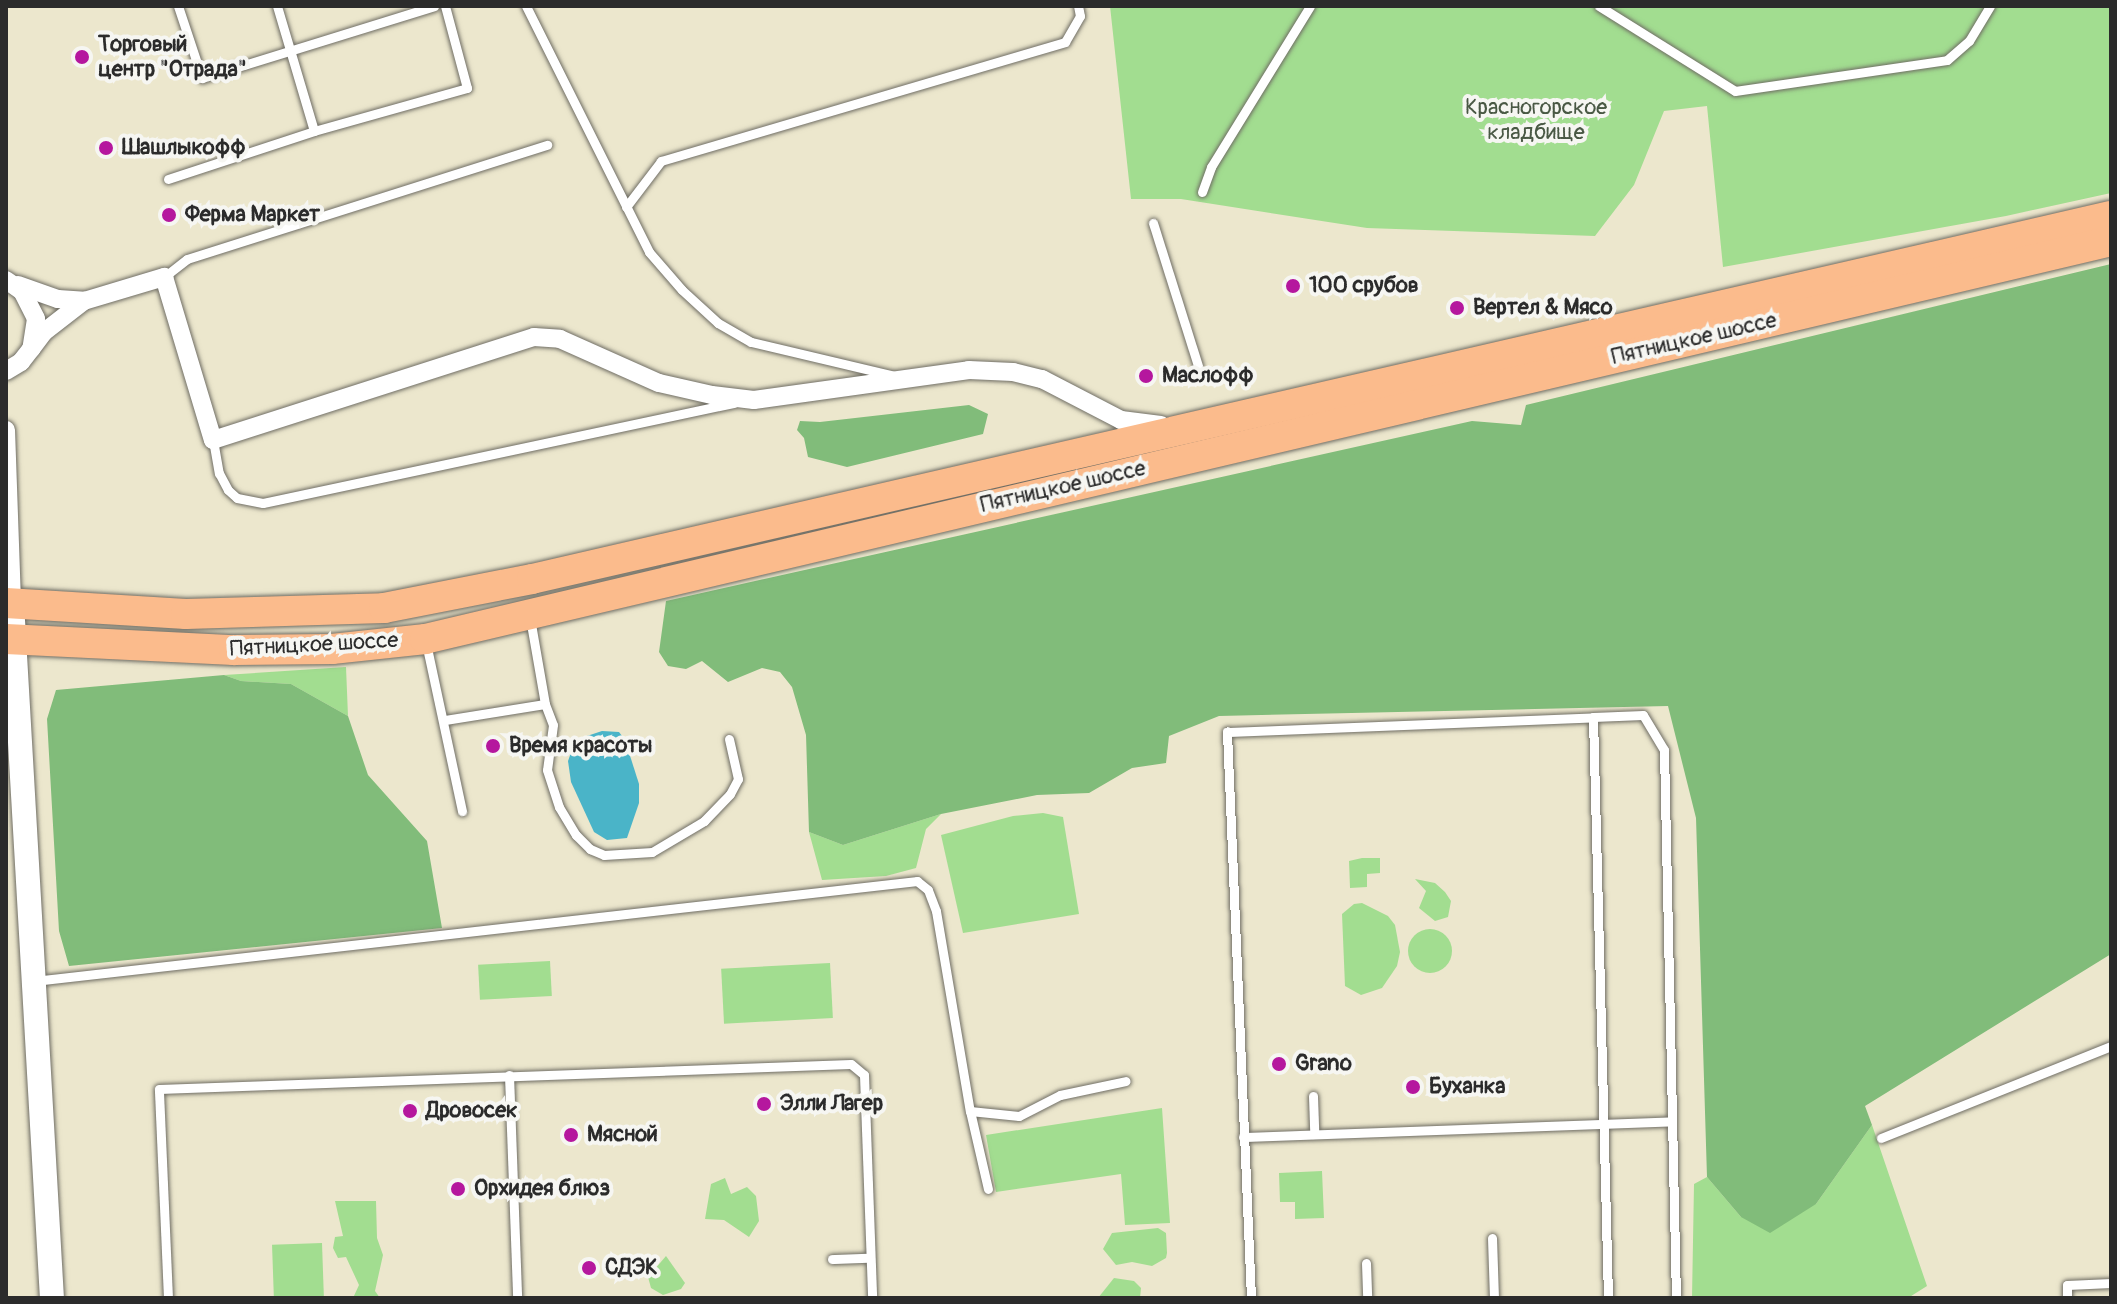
<!DOCTYPE html>
<meta charset="utf-8">
<style>
body{margin:0}
#map{position:relative;width:2117px;height:1304px;overflow:hidden;background:#ece7cd;font-family:Pangolin,sans-serif}
div>[style]{position:absolute}
.green>*{inset:0;background:#a2dd90;transform-origin:0 0}
.round{border-radius:50%}
.forest>*{inset:0;background:#81bc7a}
.water>*{inset:0;background:#4ab4c8}
.roads{filter:drop-shadow(0 0 2px #6f6d64) drop-shadow(0 0 2px #6f6d64)}
.service>*{height:9px;margin:-4.5px;padding:0 4.5px;transform-origin:4.5px;border-radius:4.5px;background:#fff}
.minor>*{height:18px;margin:-9px;padding:0 9px;transform-origin:9px;border-radius:9px;background:#fff}
.tertiary>*{height:24px;margin:-12px;padding:0 12px;transform-origin:12px;border-radius:12px;background:#fff}
.primary>*{height:30px;margin:-15px;padding:0 15px;transform-origin:15px;border-radius:15px;background:#fbbb8c}
.dots>*{width:22px;height:22px;translate:-50% -50%;box-sizing:border-box;border:4px solid #f6f6f2;border-radius:50%}
span{translate:-50% -50%;white-space:nowrap;text-align:center;line-height:1.15;-webkit-text-stroke:8px #f6f6f2;paint-order:stroke}
.poi-label{font-size:22px;color:#2b2b2b;font-weight:700}
.left{translate:0 -50%;text-align:left}
.park-label{font-size:22px;color:#495844}
.street-label{font-size:22px;color:#2b2b2b}
.frame{position:absolute;inset:0;border:8px solid #2b2b2b;pointer-events:none}
</style>
<div id="map">
<div class="green">
<i style="clip-path:polygon(1110px 6px,2111px 6px,2111px 193px,2006px 216px,1723px 267px,1707px 106px,1664px 111px,1634px 185px,1595px 236px,1367px 228px,1181px 199px,1131px 199px)"></i>
<i style="clip-path:polygon(346px 667px,348px 716px,291px 684px,241px 681px,224px 675px)"></i>
<i style="clip-path:polygon(1043px 813px,1063px 817px,1079px 914px,963px 933px,941px 835px,1013px 816px)"></i>
<i style="clip-path:polygon(941px 814px,926px 829px,916px 868px,886px 876px,822px 880px,809px 832px,843px 845px)"></i>
<i style="clip-path:polygon(1362px 858px,1380px 858px,1380px 873px,1367px 874px,1367px 887px,1350px 888px,1349px 861px)"></i>
<i style="clip-path:polygon(1415px 879px,1435px 883px,1445px 892px,1451px 901px,1448px 917px,1435px 921px,1419px 908px,1426px 891px)"></i>
<i style="clip-path:polygon(1362px 903px,1388px 916px,1395px 925px,1400px 952px,1397px 966px,1382px 988px,1361px 995px,1345px 986px,1342px 914px,1354px 904px)"></i>
<i class="round" style="left:1408px;top:929px;width:44px;height:44px"></i>
<i style="left:550px;top:961px;width:35px;height:72px;rotate:87deg"></i>
<i style="left:830px;top:963px;width:55px;height:109px;rotate:87deg"></i>
<i style="clip-path:polygon(1162px 1108px,1170px 1223px,1125px 1225px,1121px 1174px,996px 1192px,986px 1135px)"></i>
<i style="clip-path:polygon(1872px 1125px,1927px 1286px,1908px 1298px,1692px 1298px,1694px 1184px,1707px 1177px,1741px 1217px,1816px 1204px)"></i>
<i style="clip-path:polygon(1322px 1171px,1324px 1218px,1295px 1219px,1295px 1202px,1280px 1202px,1279px 1173px)"></i>
<i style="clip-path:polygon(725px 1178px,731px 1194px,747px 1187px,756px 1196px,759px 1221px,749px 1237px,724px 1220px,705px 1219px,711px 1184px)"></i>
<i style="clip-path:polygon(335px 1201px,376px 1201px,377px 1238px,383px 1255px,375px 1291px,380px 1298px,353px 1298px,359px 1285px,346px 1257px,338px 1258px,333px 1248px,335px 1237px,343px 1236px)"></i>
<i style="clip-path:polygon(1158px 1228px,1166px 1233px,1167px 1253px,1166px 1258px,1152px 1266px,1132px 1262px,1116px 1265px,1103px 1249px,1112px 1233px)"></i>
<i style="left:322px;top:1243px;width:55px;height:50px;rotate:88deg"></i>
<i style="clip-path:polygon(666px 1256px,685px 1283px,681px 1289px,663px 1295px,651px 1288px,648px 1277px)"></i>
<i style="clip-path:polygon(1114px 1278px,1134px 1281px,1141px 1288px,1140px 1298px,1098px 1298px)"></i>
</div>
<div class="forest">
<i style="clip-path:polygon(2111px 264px,2111px 954px,1865px 1106px,1872px 1125px,1816px 1204px,1770px 1233px,1741px 1217px,1707px 1177px,1696px 818px,1668px 706px,1219px 716px,1169px 736px,1166px 763px,1132px 768px,1089px 793px,1037px 795px,941px 814px,843px 845px,809px 832px,806px 735px,792px 687px,780px 672px,762px 668px,728px 682px,702px 661px,686px 669px,668px 666px,659px 652px,666px 601px,1472px 421px,1521px 425px,1526px 405px)"></i>
<i style="clip-path:polygon(969px 405px,988px 414px,983px 434px,847px 467px,808px 457px,804px 438px,797px 430px,800px 421px,820px 422px)"></i>
<i style="clip-path:polygon(224px 675px,241px 681px,291px 684px,348px 716px,368px 775px,427px 841px,442px 928px,69px 966px,59px 931px,47px 719px,56px 690px)"></i>
</div>
<div class="water">
<i style="clip-path:polygon(602px 731px,619px 732px,625px 740px,639px 784px,639px 803px,627px 838px,607px 840px,594px 832px,571px 782px,568px 761px,572px 750px,584px 737px)"></i>
</div>
<div class="roads">
<div class="service">
<i style="left:178px;top:6px;width:76px;rotate:71.6deg"></i>
<i style="left:202px;top:78px;width:243px;rotate:-17.2deg"></i>
<i style="left:277px;top:6px;width:130px;rotate:73.5deg"></i>
<i style="left:526px;top:6px;width:275px;rotate:63.4deg"></i>
<i style="left:649px;top:252px;width:50px;rotate:49deg"></i>
<i style="left:682px;top:290px;width:49px;rotate:42.5deg"></i>
<i style="left:718px;top:323px;width:38px;rotate:30deg"></i>
<i style="left:751px;top:342px;width:144px;rotate:13.3deg"></i>
<i style="left:1599px;top:6px;width:160px;rotate:32deg"></i>
<i style="left:1735px;top:91px;width:214px;rotate:-8.3deg"></i>
<i style="left:1947px;top:60px;width:29px;rotate:-41deg"></i>
<i style="left:1969px;top:41px;width:41px;rotate:-59deg"></i>
<i style="left:168px;top:179px;width:154px;rotate:-18.2deg"></i>
<i style="left:314px;top:131px;width:159px;rotate:-15.7deg"></i>
<i style="left:467px;top:88px;width:85px;rotate:-105deg"></i>
<i style="left:1202px;top:192px;width:27px;rotate:-70deg"></i>
<i style="left:1211px;top:167px;width:189px;rotate:-58.4deg"></i>
<i style="left:626px;top:207px;width:58px;rotate:-52.7deg"></i>
<i style="left:661px;top:161px;width:421px;rotate:-16.4deg"></i>
<i style="left:1065px;top:42px;width:30px;rotate:-60deg"></i>
<i style="left:1080px;top:16px;width:10px;rotate:-101deg"></i>
<i style="left:1153px;top:223px;width:150px;rotate:72.5deg"></i>
<i style="left:164px;top:277px;width:29px;rotate:-38deg"></i>
<i style="left:187px;top:259px;width:378px;rotate:-17.6deg"></i>
<i style="left:213px;top:440px;width:34px;rotate:80deg"></i>
<i style="left:219px;top:473px;width:19px;rotate:62deg"></i>
<i style="left:228px;top:490px;width:12px;rotate:42deg"></i>
<i style="left:237px;top:498px;width:26px;rotate:11deg"></i>
<i style="left:263px;top:503px;width:482px;rotate:-12deg"></i>
<i style="left:426px;top:643px;width:172px;rotate:77.9deg"></i>
<i style="left:545px;top:704px;width:22px;rotate:69deg"></i>
<i style="left:553px;top:725px;width:45px;rotate:97.6deg"></i>
<i style="left:547px;top:770px;width:39px;rotate:72deg"></i>
<i style="left:559px;top:807px;width:33px;rotate:59deg"></i>
<i style="left:576px;top:835px;width:20px;rotate:45deg"></i>
<i style="left:590px;top:849px;width:15px;rotate:23deg"></i>
<i style="left:604px;top:855px;width:48px;rotate:-3.6deg"></i>
<i style="left:652px;top:852px;width:61px;rotate:-30.8deg"></i>
<i style="left:704px;top:821px;width:37px;rotate:-46deg"></i>
<i style="left:730px;top:794px;width:17px;rotate:-62deg"></i>
<i style="left:738px;top:779px;width:41px;rotate:-102.7deg"></i>
<i style="left:1593px;top:717px;width:50px;rotate:-2.3deg"></i>
<i style="left:1643px;top:715px;width:41px;rotate:59deg"></i>
<i style="left:1664px;top:750px;width:548px;rotate:88.75deg"></i>
<i style="left:445px;top:720px;width:101px;rotate:-9.1deg"></i>
<i style="left:545px;top:704px;width:87px;rotate:-99.9deg"></i>
<i style="left:34px;top:981px;width:889px;rotate:-6.46deg"></i>
<i style="left:917px;top:881px;width:14px;rotate:39deg"></i>
<i style="left:928px;top:890px;width:22px;rotate:69deg"></i>
<i style="left:936px;top:911px;width:203px;rotate:80.4deg"></i>
<i style="left:970px;top:1111px;width:80px;rotate:77deg"></i>
<i style="left:509px;top:1075px;width:223px;rotate:87.9deg"></i>
<i style="left:1313px;top:1096px;width:38px;rotate:88deg"></i>
<i style="left:970px;top:1111px;width:49px;rotate:5.8deg"></i>
<i style="left:1019px;top:1116px;width:46px;rotate:-27.1deg"></i>
<i style="left:1060px;top:1095px;width:67px;rotate:-12deg"></i>
<i style="left:1243px;top:1137px;width:428px;rotate:-2.1deg"></i>
<i style="left:1881px;top:1138px;width:248px;rotate:-21.8deg"></i>
<i style="left:1492px;top:1238px;width:60px;rotate:88.1deg"></i>
<i style="left:832px;top:1259px;width:38px;rotate:-2deg"></i>
<i style="left:1366px;top:1263px;width:35px;rotate:88deg"></i>
<i style="left:168px;top:1298px;width:209px;rotate:-92.5deg"></i>
<i style="left:159px;top:1089px;width:692px;rotate:-2.07deg"></i>
<i style="left:851px;top:1064px;width:17px;rotate:40deg"></i>
<i style="left:864px;top:1075px;width:223px;rotate:87.9deg"></i>
<i style="left:1251px;top:1298px;width:567px;rotate:-92.43deg"></i>
<i style="left:1227px;top:732px;width:366px;rotate:-2.3deg"></i>
<i style="left:1593px;top:717px;width:581px;rotate:88.52deg"></i>
<i style="left:2067px;top:1298px;width:13px;rotate:-90deg"></i>
<i style="left:2067px;top:1285px;width:44px;rotate:-2.6deg"></i>
</div>
<div class="minor">
<i style="left:6px;top:280px;width:19px;rotate:35deg"></i>
<i style="left:22px;top:291px;width:31px;rotate:63deg"></i>
<i style="left:36px;top:319px;width:30px;rotate:99deg"></i>
<i style="left:31px;top:349px;width:16px;rotate:128deg"></i>
<i style="left:21px;top:362px;width:17px;rotate:149deg"></i>
<i style="left:18px;top:285px;width:42px;rotate:19.3deg"></i>
<i style="left:58px;top:299px;width:26px;rotate:4deg"></i>
<i style="left:31px;top:349px;width:21px;rotate:-53deg"></i>
<i style="left:44px;top:332px;width:51px;rotate:-37.8deg"></i>
<i style="left:84px;top:301px;width:84px;rotate:-16.7deg"></i>
<i style="left:164px;top:277px;width:170px;rotate:73.3deg"></i>
<i style="left:213px;top:440px;width:337px;rotate:-17.8deg"></i>
<i style="left:534px;top:337px;width:26px;rotate:4deg"></i>
<i style="left:560px;top:339px;width:108px;rotate:24deg"></i>
<i style="left:659px;top:383px;width:54px;rotate:12.8deg"></i>
<i style="left:712px;top:395px;width:42px;rotate:6.8deg"></i>
<i style="left:754px;top:400px;width:217px;rotate:-7.9deg"></i>
<i style="left:969px;top:370px;width:44px;rotate:2.6deg"></i>
<i style="left:1013px;top:372px;width:30px;rotate:14deg"></i>
<i style="left:1042px;top:379px;width:89px;rotate:27.4deg"></i>
<i style="left:1121px;top:420px;width:40px;rotate:7.1deg"></i>
<i style="left:6px;top:430px;width:173px;rotate:88deg"></i>
</div>
<div class="tertiary">
<i style="left:12px;top:603px;width:696px;rotate:86.71deg"></i>
</div>
<div class="primary">
<i style="left:6px;top:603px;width:180px;rotate:3.5deg"></i>
<i style="left:186px;top:614px;width:198px;rotate:-1.7deg"></i>
<i style="left:384px;top:608px;width:151px;rotate:-11.1deg"></i>
<i style="left:532px;top:579px;width:1620px;rotate:-12.95deg"></i>
<i style="left:6px;top:639px;width:228px;rotate:2.8deg"></i>
<i style="left:234px;top:650px;width:98px;rotate:-0.6deg"></i>
<i style="left:332px;top:649px;width:94px;rotate:-6.1deg"></i>
<i style="left:425px;top:639px;width:1732px;rotate:-13.28deg"></i>
</div>
</div>
<div class="dots">
<i style="left:82px;top:57px;background:#b5179e"></i>
<i style="left:106px;top:148px;background:#b5179e"></i>
<i style="left:169px;top:215px;background:#b5179e"></i>
<i style="left:1293px;top:286px;background:#b5179e"></i>
<i style="left:1457px;top:308px;background:#b5179e"></i>
<i style="left:1146px;top:376px;background:#b5179e"></i>
<i style="left:493px;top:746px;background:#b5179e"></i>
<i style="left:1279px;top:1064px;background:#b5179e"></i>
<i style="left:1413px;top:1087px;background:#b5179e"></i>
<i style="left:764px;top:1104px;background:#b5179e"></i>
<i style="left:410px;top:1111px;background:#b5179e"></i>
<i style="left:571px;top:1135px;background:#b5179e"></i>
<i style="left:458px;top:1189px;background:#b5179e"></i>
<i style="left:589px;top:1268px;background:#b5179e"></i>
</div>
<div class="poi-label">
<span class="left" style="left:98px;top:57px">Торговый<br>центр "Отрада"</span>
<span class="left" style="left:122px;top:148px">Шашлыкофф</span>
<span class="left" style="left:185px;top:215px">Ферма Маркет</span>
<span class="left" style="left:1309px;top:286px">100 срубов</span>
<span class="left" style="left:1473px;top:308px">Вертел &amp; Мясо</span>
<span class="left" style="left:1162px;top:376px">Маслофф</span>
<span class="left" style="left:509px;top:746px">Время красоты</span>
<span class="left" style="left:1295px;top:1064px">Grano</span>
<span class="left" style="left:1429px;top:1087px">Буханка</span>
<span class="left" style="left:780px;top:1104px">Элли Лагер</span>
<span class="left" style="left:426px;top:1111px">Дровосек</span>
<span class="left" style="left:587px;top:1135px">Мясной</span>
<span class="left" style="left:474px;top:1189px">Орхидея блюз</span>
<span class="left" style="left:605px;top:1268px">СДЭК</span>
</div>
<div class="park-label">
<span style="left:1536px;top:120px">Красногорское<br>кладбище</span>
</div>
<div class="street-label">
<span style="left:1694px;top:339px;rotate:-13deg">Пятницкое шоссе</span>
<span style="left:1063px;top:487px;rotate:-13deg">Пятницкое шоссе</span>
<span style="left:314px;top:645px;rotate:-3deg">Пятницкое шоссе</span>
</div>
<div class="frame"></div>
</div>
